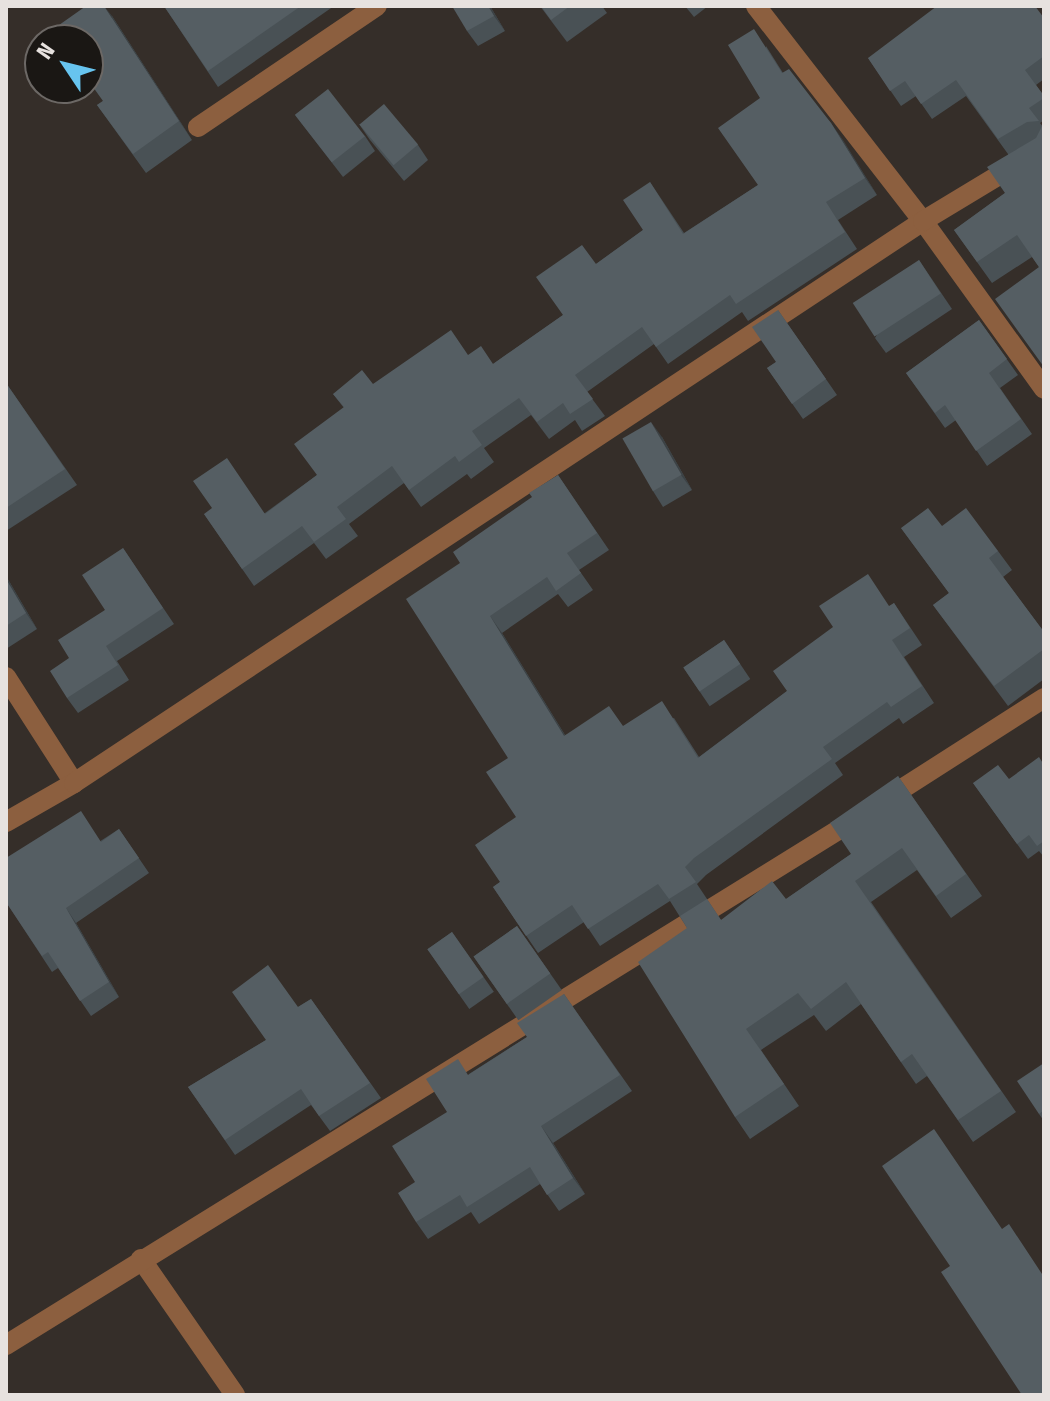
<!DOCTYPE html>
<style>
body{margin:0}
#map{position:relative;width:1050px;height:1401px;overflow:hidden;background:#352e29;font-family:"Fira Sans Condensed",sans-serif}
div>[style]{position:absolute}
.minor>*{height:20px;margin:-10px;padding:0 10px;transform-origin:10px;border-radius:10px;background:#8c5f3f}
.wall>*{inset:0;background:#495155;transform-origin:0 0}
.shaded-wall>*{inset:0;background:#3c4245}
.building>*{inset:0;background:#555e63;transform-origin:0 0}
span{translate:-50% -50%;white-space:nowrap;text-align:center;line-height:1.15;-webkit-text-stroke:6px #1a1714;paint-order:stroke}
.frame{position:absolute;inset:0;border:8px solid #e7e2df;pointer-events:none}
.north{position:absolute;left:24px;top:24px;width:80px;height:80px;box-sizing:border-box;background:#1a1714;border:2px solid #6c6865;border-radius:50%;rotate:305deg;font-size:22px;font-weight:700;line-height:32px;text-align:center;color:#e7e2df}
.north::after{content:'';display:block;margin:auto;width:28px;height:36px;background:#67c4ef;clip-path:polygon(50% 0,100% 100%,50% 72%,0 100%)}
</style>
<div id="map">
<div class="minor">
<i style="left:756px;top:6px;width:272px;rotate:52.2deg"></i>
<i style="left:923px;top:221px;width:207px;rotate:54.2deg"></i>
<i style="left:198px;top:127px;width:216px;rotate:-34.1deg"></i>
<i style="left:6px;top:677px;width:126px;rotate:57.3deg"></i>
<i style="left:883px;top:801px;width:191px;rotate:-32.6deg"></i>
<i style="left:6px;top:822px;width:78px;rotate:-29.8deg"></i>
<i style="left:74px;top:783px;width:1018px;rotate:-33.5deg"></i>
<i style="left:923px;top:221px;width:141px;rotate:-31.1deg"></i>
<i style="left:141px;top:1259px;width:165px;rotate:55.3deg"></i>
<i style="left:6px;top:1345px;width:1000px;rotate:-31.75deg"></i>
</div>
<div class="wall">
<i style="clip-path:polygon(164px 6px,334px 6px,218px 87px)"></i>
<i style="clip-path:polygon(490px 6px,505px 31px,478px 46px,467px 31px)"></i>
<i style="clip-path:polygon(540px 6px,602px 6px,607px 13px,567px 42px)"></i>
<i style="clip-path:polygon(685px 6px,708px 6px,694px 17px)"></i>
<i style="clip-path:polygon(112px 16px,192px 140px,146px 173px,97px 105px,103px 101px)"></i>
<i style="clip-path:polygon(1044px 18px,1044px 79px,1036px 85px,1044px 96px,1044px 120px,1040px 123px,1044px 128px,1039px 267px,1032px 257px,992px 283px,954px 230px,1005px 193px,1008px 154px,966px 96px,932px 119px,916px 96px,901px 106px,868px 58px)"></i>
<i style="clip-path:polygon(766px 46px,783px 73px,831px 123px,877px 195px,838px 220px,857px 249px,748px 321px,742px 312px,668px 364px,654px 344px,587px 392px,605px 416px,582px 431px,575px 420px,549px 439px,531px 415px,484px 448px,494px 462px,471px 479px,467px 474px,421px 507px,404px 483px,349px 524px,358px 536px,326px 559px,314px 543px,254px 586px,204px 514px,265px 513px,317px 475px,344px 408px,333px 394px,373px 384px,468px 355px,493px 364px,563px 315px,596px 264px,643px 230px,650px 182px,684px 233px,758px 185px,760px 98px)"></i>
<i style="clip-path:polygon(295px 115px,365px 136px,375px 151px,343px 177px)"></i>
<i style="clip-path:polygon(359px 124px,418px 145px,428px 160px,404px 181px,370px 140px)"></i>
<i style="clip-path:polygon(919px 260px,952px 309px,886px 353px,875px 338px)"></i>
<i style="clip-path:polygon(778px 310px,837px 395px,803px 419px,767px 368px,776px 362px)"></i>
<i style="clip-path:polygon(979px 320px,1018px 375px,1000px 388px,1032px 434px,987px 466px,956px 420px,945px 428px,906px 373px)"></i>
<i style="clip-path:polygon(6px 383px,77px 485px,6px 531px)"></i>
<i style="clip-path:polygon(662px 437px,692px 490px,663px 507px,653px 491px)"></i>
<i style="clip-path:polygon(558px 475px,609px 550px,579px 570px,593px 590px,568px 607px,558px 594px,502px 633px,565px 735px,674px 718px,699px 757px,787px 691px,894px 603px,922px 645px,904px 657px,934px 703px,903px 724px,899px 718px,835px 763px,843px 775px,706px 875px,697px 884px,721px 920px,786px 899px,851px 854px,898px 776px,982px 896px,951px 918px,917px 870px,871px 902px,1016px 1112px,973px 1142px,927px 1076px,916px 1084px,861px 1004px,826px 1031px,814px 1015px,761px 1050px,799px 1106px,750px 1139px,735px 1117px,687px 928px,670px 901px,600px 946px,584px 922px,538px 953px,493px 887px,500px 882px,516px 817px,508px 758px,460px 563px)"></i>
<i style="clip-path:polygon(942px 526px,998px 551px,1012px 570px,1003px 577px,1044px 632px,1044px 679px,1008px 706px,933px 605px,949px 593px,901px 528px)"></i>
<i style="clip-path:polygon(123px 548px,174px 624px,117px 661px,129px 680px,78px 713px,67px 698px,69px 658px,105px 610px)"></i>
<i style="clip-path:polygon(6px 576px,37px 629px,6px 649px)"></i>
<i style="left:724px;top:640px;width:47px;height:49px;rotate:56deg"></i>
<i style="clip-path:polygon(1044px 765px,1044px 857px,1039px 851px,1028px 859px,973px 783px,1009px 779px)"></i>
<i style="clip-path:polygon(119px 829px,149px 873px,76px 923px,119px 997px,91px 1016px,58px 968px,52px 972px,6px 902px)"></i>
<i style="left:517px;top:926px;width:78px;height:53px;rotate:55deg"></i>
<i style="left:452px;top:932px;width:73px;height:30px;rotate:55deg"></i>
<i style="clip-path:polygon(564px 994px,632px 1091px,553px 1143px,585px 1194px,559px 1211px,540px 1184px,479px 1224px,471px 1212px,428px 1239px,416px 1222px,415px 1182px,469px 1074px,527px 1037px)"></i>
<i style="clip-path:polygon(311px 999px,381px 1098px,330px 1131px,311px 1105px,235px 1155px,188px 1087px,266px 1040px,298px 1007px)"></i>
<i style="clip-path:polygon(1044px 1063px,1044px 1121px,1039px 1114px)"></i>
</div>
<div class="shaded-wall">
<i style="clip-path:polygon(104px 6px,112px 16px,192px 140px,179px 121px)"></i>
<i style="clip-path:polygon(488px 6px,490px 6px,505px 31px,494px 16px)"></i>
<i style="clip-path:polygon(831px 123px,843px 140px,877px 195px,865px 178px)"></i>
<i style="clip-path:polygon(651px 422px,662px 437px,692px 490px,681px 475px)"></i>
<i style="clip-path:polygon(6px 576px,37px 629px,26px 613px,6px 579px)"></i>
<i style="clip-path:polygon(490px 616px,502px 633px,576px 753px,564px 736px)"></i>
<i style="clip-path:polygon(66px 908px,76px 923px,119px 997px,109px 982px)"></i>
<i style="clip-path:polygon(541px 1126px,553px 1143px,585px 1194px,573px 1178px)"></i>
</div>
<div class="building">
<i style="clip-path:polygon(86px 6px,104px 6px,179px 121px,133px 154px,97px 105px,103px 101px,88px 80px,88px 40px,59px 40px,52px 30px)"></i>
<i style="clip-path:polygon(164px 6px,301px 6px,208px 71px)"></i>
<i style="clip-path:polygon(452px 6px,488px 6px,494px 16px,467px 31px)"></i>
<i style="clip-path:polygon(541px 6px,570px 6px,551px 20px)"></i>
<i style="clip-path:polygon(937px 6px,1035px 6px,1044px 18px,1044px 56px,1025px 70px,1044px 96px,1044px 98px,1029px 108px,1039px 121px,1027px 122px,998px 139px,956px 80px,921px 104px,905px 81px,890px 91px,868px 58px)"></i>
<i style="clip-path:polygon(754px 29px,782px 73px,789px 69px,831px 123px,865px 178px,826px 202px,845px 232px,736px 304px,730px 295px,656px 347px,642px 327px,575px 375px,593px 399px,570px 414px,563px 403px,537px 422px,519px 398px,472px 431px,482px 445px,459px 462px,455px 456px,409px 490px,392px 466px,337px 507px,346px 519px,314px 542px,302px 526px,242px 569px,204px 514px,212px 508px,193px 481px,227px 458px,265px 514px,317px 475px,294px 444px,344px 407px,333px 394px,362px 370px,373px 384px,451px 330px,468px 355px,481px 346px,493px 364px,563px 315px,536px 277px,582px 245px,596px 264px,643px 230px,623px 200px,650px 182px,683px 234px,758px 185px,718px 128px,760px 98px,728px 45px)"></i>
<i style="left:328px;top:89px;width:60px;height:42px;rotate:52deg"></i>
<i style="left:384px;top:104px;width:53px;height:32px;rotate:50deg"></i>
<i style="clip-path:polygon(1042px 126px,1044px 128px,1044px 367px,995px 299px,1039px 267px,1017px 235px,977px 262px,954px 230px,1005px 193px,987px 167px,1036px 138px)"></i>
<i style="left:919px;top:260px;width:40px;height:79px;rotate:57deg"></i>
<i style="clip-path:polygon(778px 310px,826px 379px,792px 404px,767px 368px,776px 362px,752px 327px)"></i>
<i style="clip-path:polygon(979px 320px,1007px 359px,989px 373px,1021px 419px,976px 451px,945px 405px,935px 413px,906px 373px)"></i>
<i style="clip-path:polygon(6px 383px,65px 469px,6px 508px)"></i>
<i style="left:651px;top:422px;width:61px;height:33px;rotate:60deg"></i>
<i style="clip-path:polygon(558px 475px,597px 533px,567px 553px,581px 573px,556px 591px,547px 577px,490px 616px,564px 736px,609px 706px,623px 726px,662px 701px,698px 758px,787px 691px,773px 671px,833px 627px,819px 606px,868px 574px,889px 606px,894px 603px,910px 628px,892px 640px,922px 686px,891px 707px,887px 702px,823px 747px,832px 759px,694px 858px,685px 867px,696px 882px,669px 899px,658px 884px,588px 929px,572px 905px,526px 936px,493px 887px,500px 882px,475px 845px,516px 817px,486px 772px,508px 758px,406px 599px,460px 563px,453px 552px,532px 497px,529px 493px)"></i>
<i style="clip-path:polygon(928px 508px,942px 526px,966px 508px,998px 551px,989px 558px,1044px 632px,1044px 649px,994px 686px,933px 605px,949px 593px,901px 528px)"></i>
<i style="clip-path:polygon(123px 548px,163px 608px,106px 646px,118px 665px,67px 698px,50px 671px,69px 658px,58px 640px,105px 610px,82px 575px)"></i>
<i style="clip-path:polygon(6px 579px,26px 613px,6px 626px)"></i>
<i style="left:724px;top:640px;width:29px;height:49px;rotate:56deg"></i>
<i style="clip-path:polygon(1039px 757px,1044px 765px,1044px 841px,1037px 846px,1029px 835px,1017px 844px,973px 783px,998px 765px,1009px 779px)"></i>
<i style="clip-path:polygon(898px 776px,966px 874px,936px 896px,902px 848px,855px 881px,1001px 1091px,958px 1120px,912px 1054px,901px 1062px,846px 982px,811px 1009px,798px 993px,746px 1029px,784px 1084px,735px 1117px,638px 962px,687px 928px,680px 916px,707px 899px,721px 920px,772px 881px,786px 899px,851px 854px,830px 823px)"></i>
<i style="clip-path:polygon(81px 811px,101px 842px,119px 829px,139px 858px,66px 908px,109px 982px,80px 1001px,48px 952px,42px 956px,6px 902px,6px 858px)"></i>
<i style="left:517px;top:926px;width:58px;height:53px;rotate:55deg"></i>
<i style="left:452px;top:932px;width:55px;height:30px;rotate:55deg"></i>
<i style="clip-path:polygon(268px 965px,298px 1007px,311px 999px,370px 1083px,319px 1116px,301px 1089px,225px 1140px,188px 1087px,266px 1040px,232px 992px)"></i>
<i style="clip-path:polygon(564px 994px,620px 1075px,541px 1126px,573px 1178px,547px 1195px,530px 1167px,467px 1207px,460px 1195px,416px 1222px,398px 1193px,415px 1182px,392px 1146px,447px 1112px,426px 1079px,458px 1059px,468px 1075px,527px 1037px,517px 1023px)"></i>
<i style="clip-path:polygon(1044px 1063px,1044px 1110px,1039px 1114px,1017px 1081px)"></i>
<i style="clip-path:polygon(934px 1129px,1002px 1229px,1009px 1224px,1044px 1277px,1044px 1395px,1022px 1395px,941px 1272px,950px 1266px,882px 1166px)"></i>
</div>
<div class="frame"></div>
<div class="north">N</div>
</div>
